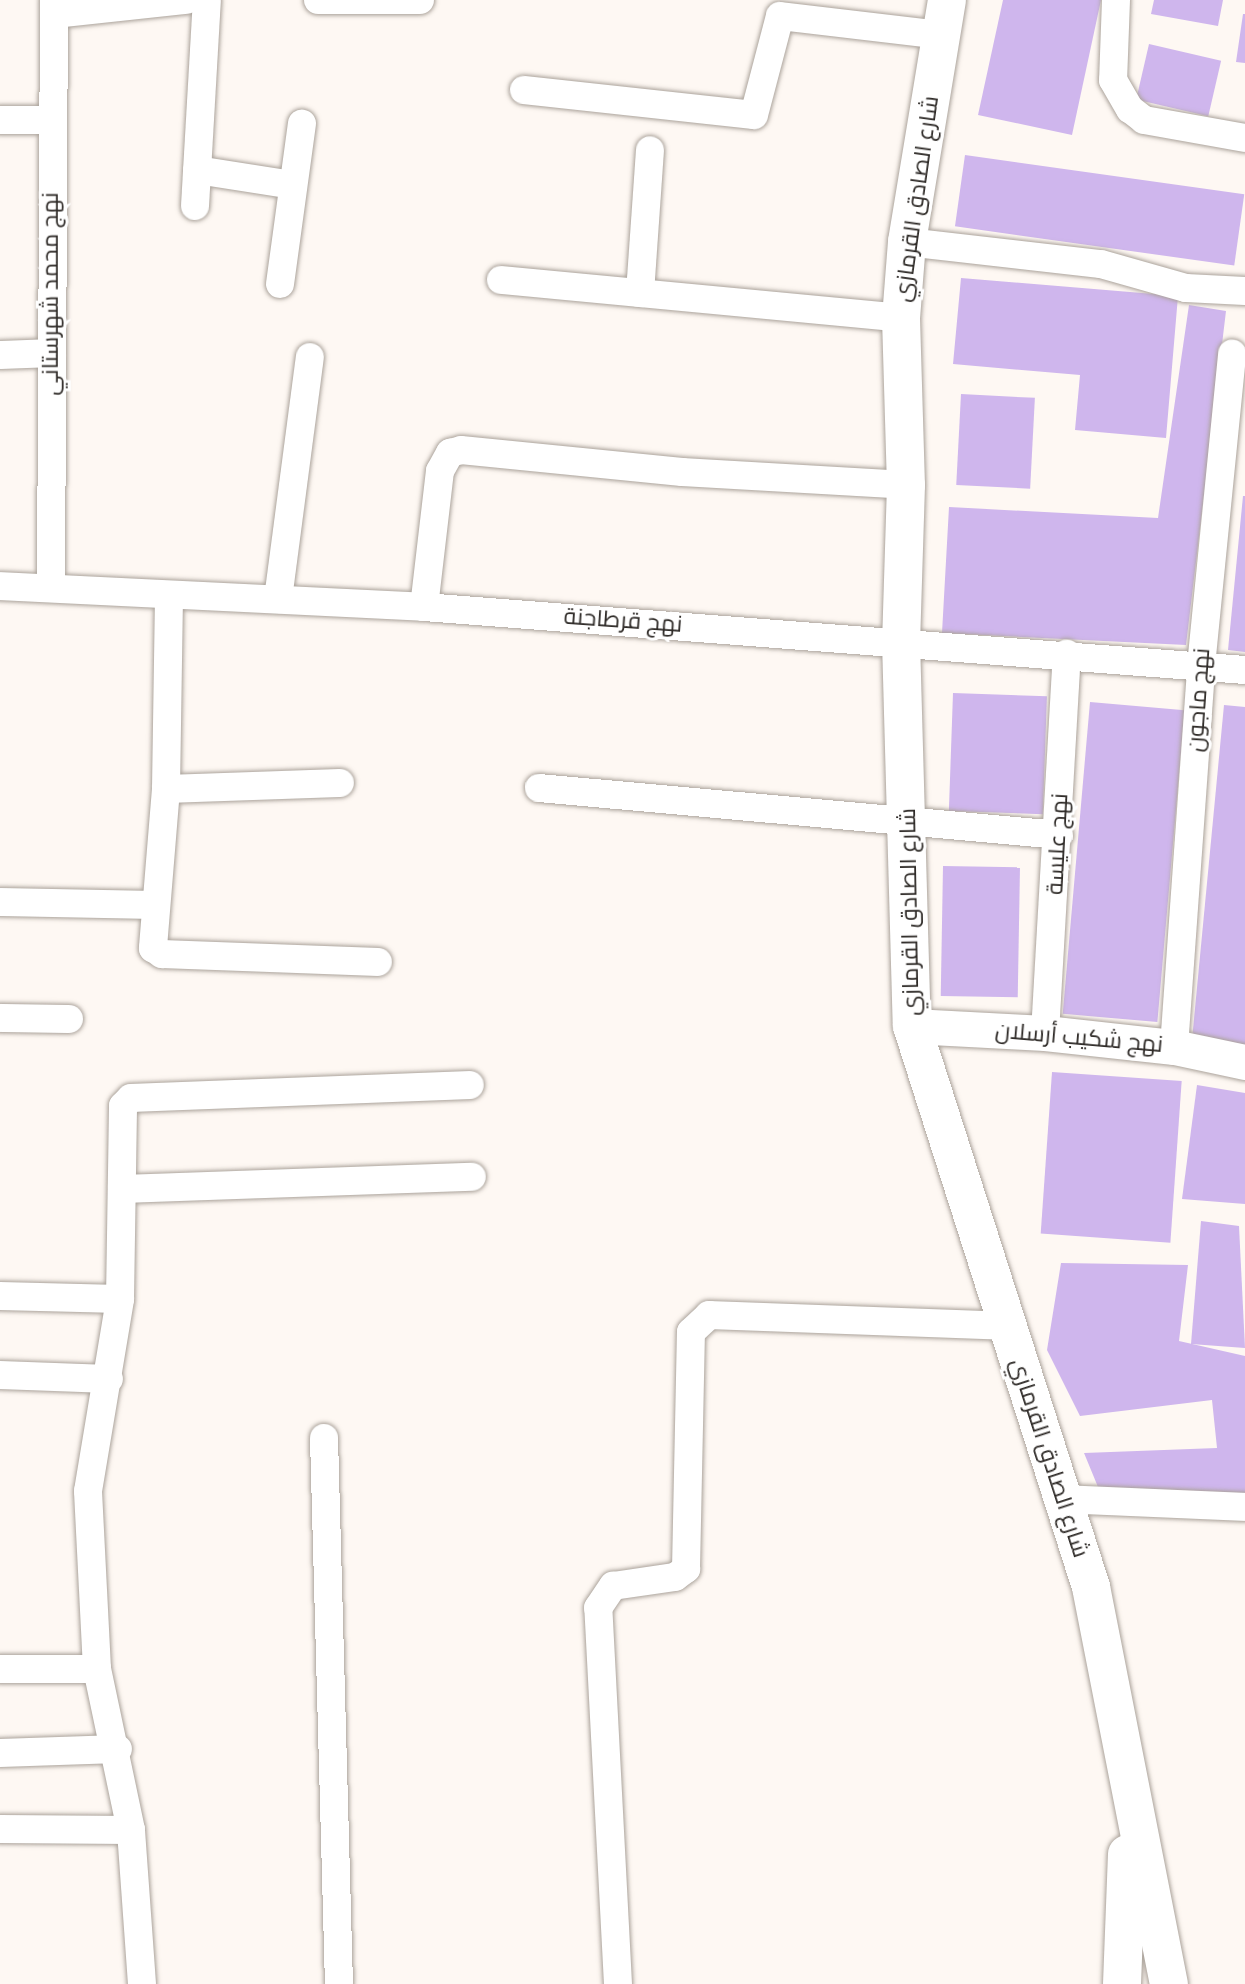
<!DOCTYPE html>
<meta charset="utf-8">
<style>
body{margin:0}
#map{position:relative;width:1245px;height:1984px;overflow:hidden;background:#fef8f3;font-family:Karla,Cairo,sans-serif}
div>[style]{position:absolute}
.building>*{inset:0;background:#cfb6ed;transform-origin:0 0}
.roads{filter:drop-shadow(0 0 2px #aba39b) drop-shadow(0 0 2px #aba39b)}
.minor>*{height:28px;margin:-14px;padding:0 14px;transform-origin:14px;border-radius:14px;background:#fff}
.tertiary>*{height:35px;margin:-17.5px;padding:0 17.5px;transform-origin:17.5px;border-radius:17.5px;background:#fff}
.secondary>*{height:38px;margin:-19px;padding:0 19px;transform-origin:19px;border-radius:19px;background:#fff}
span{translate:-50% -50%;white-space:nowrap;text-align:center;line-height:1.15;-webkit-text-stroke:6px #fff;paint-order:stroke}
.street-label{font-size:23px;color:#2d2926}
</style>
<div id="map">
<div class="building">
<i style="clip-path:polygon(1003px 0,1101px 0,1072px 135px,978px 115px)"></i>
<i style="clip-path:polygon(1154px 0,1223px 0,1218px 26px,1151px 14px)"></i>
<i style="clip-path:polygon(1243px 14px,1245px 14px,1245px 63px,1236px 62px)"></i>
<i style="left:1149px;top:44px;width:74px;height:57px;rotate:13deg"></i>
<i style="left:965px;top:155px;width:282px;height:72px;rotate:8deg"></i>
<i style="clip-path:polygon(961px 278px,1178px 296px,1166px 438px,1075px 430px,1080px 375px,953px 364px)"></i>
<i style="clip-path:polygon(1189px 305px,1226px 311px,1186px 645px,942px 633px,949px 507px,1158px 518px)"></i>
<i style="left:961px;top:394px;width:74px;height:91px;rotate:3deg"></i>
<i style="clip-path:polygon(1243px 496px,1245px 496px,1245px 652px,1228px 650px)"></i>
<i style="left:953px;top:693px;width:94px;height:118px;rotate:2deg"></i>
<i style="left:1090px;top:702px;width:95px;height:313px;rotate:5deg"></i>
<i style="clip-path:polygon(1224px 705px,1245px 707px,1245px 1045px,1192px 1040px)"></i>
<i style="left:943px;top:866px;width:77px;height:130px;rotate:1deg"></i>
<i style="left:1052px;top:1072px;width:130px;height:162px;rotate:4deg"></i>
<i style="clip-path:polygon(1197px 1085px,1245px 1093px,1245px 1204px,1182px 1199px)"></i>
<i style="clip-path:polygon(1201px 1221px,1239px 1226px,1245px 1348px,1191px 1344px)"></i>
<i style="clip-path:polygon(1061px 1263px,1188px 1265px,1179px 1341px,1245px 1356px,1245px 1497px,1098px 1487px,1084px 1453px,1217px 1448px,1212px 1400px,1080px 1416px,1047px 1350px)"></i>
</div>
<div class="roads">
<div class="minor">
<i style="left:318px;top:0;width:102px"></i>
<i style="left:1116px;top:0;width:80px;rotate:92.1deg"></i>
<i style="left:1113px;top:80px;width:34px;rotate:60deg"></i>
<i style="left:1130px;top:109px;width:18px;rotate:38deg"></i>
<i style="left:1144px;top:120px;width:103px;rotate:10.1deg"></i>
<i style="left:54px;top:14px;width:133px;rotate:-6.1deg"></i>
<i style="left:524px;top:90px;width:231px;rotate:6.2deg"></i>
<i style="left:754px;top:115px;width:102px;rotate:-75.3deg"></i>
<i style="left:780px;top:16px;width:162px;rotate:6.7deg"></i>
<i style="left:0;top:120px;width:50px"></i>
<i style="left:197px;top:170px;width:97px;rotate:8.9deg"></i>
<i style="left:195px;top:206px;width:206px;rotate:-86.7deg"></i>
<i style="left:907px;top:242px;width:195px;rotate:6.5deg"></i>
<i style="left:1101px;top:264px;width:88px;rotate:15.8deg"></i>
<i style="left:1186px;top:288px;width:59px;rotate:2.9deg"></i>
<i style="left:501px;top:280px;width:402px;rotate:5.4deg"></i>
<i style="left:280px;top:284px;width:162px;rotate:-82.2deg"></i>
<i style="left:640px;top:293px;width:143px;rotate:-86deg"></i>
<i style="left:0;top:355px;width:52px;rotate:-2.2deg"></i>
<i style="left:0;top:586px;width:425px;rotate:2.8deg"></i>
<i style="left:424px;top:607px;width:823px;rotate:4.39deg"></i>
<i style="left:51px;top:588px;width:588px;rotate:-89.71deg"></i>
<i style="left:169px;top:597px;width:192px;rotate:90.9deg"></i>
<i style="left:166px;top:789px;width:160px;rotate:94.7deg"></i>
<i style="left:153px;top:948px;width:11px;rotate:34deg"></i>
<i style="left:162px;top:954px;width:216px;rotate:2.1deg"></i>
<i style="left:278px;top:599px;width:244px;rotate:-82.5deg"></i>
<i style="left:424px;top:607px;width:137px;rotate:-83.3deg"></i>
<i style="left:440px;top:471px;width:21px;rotate:-61deg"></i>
<i style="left:450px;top:453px;width:11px;rotate:-15deg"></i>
<i style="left:461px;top:450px;width:222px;rotate:5.7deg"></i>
<i style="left:682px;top:472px;width:224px;rotate:3.3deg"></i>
<i style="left:539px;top:788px;width:522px;rotate:5.16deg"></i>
<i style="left:166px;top:789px;width:174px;rotate:-2deg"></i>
<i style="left:0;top:902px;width:154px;rotate:1.1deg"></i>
<i style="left:0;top:1018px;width:69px;rotate:0.8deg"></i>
<i style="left:1045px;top:1033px;width:380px;rotate:-86.7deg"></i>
<i style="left:1174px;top:1047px;width:382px;rotate:-85.9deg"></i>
<i style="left:1201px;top:666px;width:314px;rotate:-84.3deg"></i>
<i style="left:122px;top:1189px;width:350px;rotate:-2deg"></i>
<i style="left:0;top:1296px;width:120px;rotate:1.4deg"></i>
<i style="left:0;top:1375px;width:109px;rotate:2.1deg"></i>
<i style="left:324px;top:1438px;width:546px;rotate:88.43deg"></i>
<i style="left:1063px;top:1499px;width:182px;rotate:2.5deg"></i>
<i style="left:0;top:1669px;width:97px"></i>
<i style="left:0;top:1753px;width:118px;rotate:-1.9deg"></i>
<i style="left:0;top:1829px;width:131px;rotate:0.4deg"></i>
<i style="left:142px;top:1984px;width:154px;rotate:-94.1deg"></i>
<i style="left:131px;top:1830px;width:165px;rotate:-101.9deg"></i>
<i style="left:97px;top:1669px;width:178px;rotate:-92.9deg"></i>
<i style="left:88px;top:1491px;width:195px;rotate:-80.5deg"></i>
<i style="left:120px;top:1299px;width:193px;rotate:-89.1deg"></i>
<i style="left:123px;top:1106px;width:11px;rotate:-45deg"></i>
<i style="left:131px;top:1098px;width:339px;rotate:-2.2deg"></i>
<i style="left:618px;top:1984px;width:377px;rotate:-93deg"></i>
<i style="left:598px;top:1608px;width:27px;rotate:-56deg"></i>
<i style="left:613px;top:1586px;width:63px;rotate:-8.3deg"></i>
<i style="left:675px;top:1577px;width:14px;rotate:-36deg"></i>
<i style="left:686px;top:1569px;width:237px;rotate:-88.8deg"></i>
<i style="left:691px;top:1332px;width:25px;rotate:-43deg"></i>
<i style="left:709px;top:1315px;width:295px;rotate:2.1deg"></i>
</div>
<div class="tertiary">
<i style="left:912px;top:1026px;width:133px;rotate:3deg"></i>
<i style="left:1045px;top:1033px;width:130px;rotate:6.2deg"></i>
<i style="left:1174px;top:1047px;width:73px;rotate:11.9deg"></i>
</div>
<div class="secondary">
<i style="left:947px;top:0;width:245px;rotate:99.4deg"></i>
<i style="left:907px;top:242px;width:76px;rotate:94.5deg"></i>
<i style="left:901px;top:318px;width:167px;rotate:88.3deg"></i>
<i style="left:906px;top:485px;width:156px;rotate:91.8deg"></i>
<i style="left:901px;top:641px;width:385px;rotate:88.4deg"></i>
<i style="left:912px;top:1026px;width:589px;rotate:72.3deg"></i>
<i style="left:1091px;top:1587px;width:405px;rotate:78.9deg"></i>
<i style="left:1122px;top:1984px;width:130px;rotate:-87.8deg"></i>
</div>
</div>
<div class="street-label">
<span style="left:917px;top:199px;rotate:-82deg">شارع الصادق القرمازي</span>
<span style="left:51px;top:294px;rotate:-90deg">نهج محمد شهرستاني</span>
<span style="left:623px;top:621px;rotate:4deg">نهج قرطاجنة</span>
<span style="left:1199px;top:700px;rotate:-86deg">نهج ماجون</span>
<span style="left:1058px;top:844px;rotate:-87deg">نهج عليسة</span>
<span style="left:910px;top:912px;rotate:-91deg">شارع الصادق القرمازي</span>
<span style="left:1079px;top:1038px;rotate:5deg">نهج شكيب أرسلان</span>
<span style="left:1049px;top:1458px;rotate:72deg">شارع الصادق القرمازي</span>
</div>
</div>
